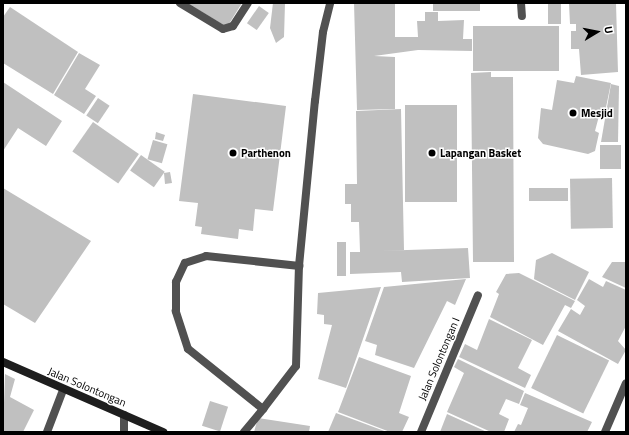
<!DOCTYPE html>
<style>
body{margin:0}
#map{position:relative;width:629px;height:435px;overflow:hidden;background:#fff;font-family:"Titillium Web",sans-serif}
div>[style]{position:absolute}
.building>*{inset:0;background:#c0c0c0;transform-origin:0 0}
.lane>*{height:8px;margin:-4px;padding:0 4px;transform-origin:4px;border-radius:4px;background:#515151}
.street>*{height:8px;margin:-4px;padding:0 4px;transform-origin:4px;border-radius:4px;background:#515151}
.secondary>*{height:8px;margin:-4px;padding:0 4px;transform-origin:4px;border-radius:4px;background:#1e1e1e}
.dots>*{width:11px;height:11px;translate:-50% -50%;box-sizing:border-box;border:2px solid #fff;border-radius:50%}
span{translate:-50% -50%;white-space:nowrap;text-align:center;line-height:1.15;-webkit-text-stroke:3px #fff;paint-order:stroke}
.poi-label{font-size:11px;color:#000;font-weight:700}
.left{translate:0 -50%;text-align:left}
.street-label{font-size:11px;color:#000}
.frame{position:absolute;inset:0;border:4px solid #000;pointer-events:none}
.north{position:absolute;left:577px;top:12px;width:40px;height:40px;-webkit-text-stroke:3px #fff;paint-order:stroke;rotate:80deg;font-size:11px;font-weight:700;line-height:16px;text-align:center;color:#000}
.north::after{content:'';display:block;margin:auto;width:14px;height:18px;background:#000;clip-path:polygon(50% 0,100% 100%,50% 72%,0 100%)}
</style>
<div id="map">
<div class="building">
<i style="clip-path:polygon(187px 3px,242px 3px,227px 27px)"></i>
<i style="clip-path:polygon(273px 3px,285px 3px,284px 37px,276px 43px,270px 28px)"></i>
<i style="clip-path:polygon(354px 3px,395px 3px,395px 37px,418px 37px,417px 21px,425px 21px,425px 12px,438px 12px,438px 21px,464px 20px,463px 39px,472px 39px,472px 51px,418px 50px,374px 56px,395px 57px,395px 109px,357px 110px)"></i>
<i style="left:433px;top:3px;width:47px;height:8px"></i>
<i style="clip-path:polygon(616px 3px,618px 72px,581px 75px,579px 49px,571px 49px,571px 31px,576px 31px,576px 24px,570px 24px,569px 4px)"></i>
<i style="left:548px;top:4px;width:13px;height:20px"></i>
<i style="left:259px;top:6px;width:12px;height:21px;rotate:35deg"></i>
<i style="clip-path:polygon(10px 7px,78px 52px,53px 94px,3px 63px,3px 17px)"></i>
<i style="left:473px;top:26px;width:86px;height:45px"></i>
<i style="clip-path:polygon(79px 53px,100px 65px,85px 89px,96px 96px,84px 114px,54px 95px)"></i>
<i style="clip-path:polygon(491px 72px,491px 77px,513px 77px,514px 262px,473px 262px,471px 73px)"></i>
<i style="clip-path:polygon(576px 76px,611px 83px,604px 117px,599px 116px,595px 131px,599px 133px,595px 151px,588px 154px,543px 144px,538px 138px,541px 108px,552px 110px,557px 80px,574px 83px)"></i>
<i style="clip-path:polygon(3px 82px,62px 121px,46px 146px,18px 128px,3px 151px)"></i>
<i style="clip-path:polygon(611px 84px,619px 86px,618px 142px,601px 142px)"></i>
<i style="clip-path:polygon(193px 94px,286px 106px,273px 211px,255px 209px,253px 231px,239px 229px,238px 239px,201px 234px,202px 227px,195px 226px,198px 203px,179px 201px)"></i>
<i style="left:98px;top:98px;width:14px;height:21px;rotate:34deg"></i>
<i style="left:405px;top:105px;width:52px;height:97px"></i>
<i style="clip-path:polygon(401px 109px,404px 250px,377px 251px,468px 248px,470px 278px,402px 282px,401px 272px,350px 274px,350px 252px,360px 252px,359px 222px,351px 222px,351px 204px,345px 204px,345px 184px,357px 184px,356px 111px)"></i>
<i style="left:93px;top:122px;width:56px;height:36px;rotate:35deg"></i>
<i style="clip-path:polygon(156px 132px,165px 135px,163px 141px,155px 139px)"></i>
<i style="left:153px;top:140px;width:15px;height:20px;rotate:16deg"></i>
<i style="left:600px;top:145px;width:21px;height:24px"></i>
<i style="left:141px;top:155px;width:29px;height:19px;rotate:35deg"></i>
<i style="clip-path:polygon(170px 172px,172px 183px,165px 184px,164px 173px)"></i>
<i style="left:612px;top:178px;width:50px;height:42px;rotate:89deg"></i>
<i style="clip-path:polygon(3px 188px,91px 241px,35px 323px,3px 304px)"></i>
<i style="left:568px;top:188px;width:13px;height:39px;rotate:90deg"></i>
<i style="left:337px;top:242px;width:9px;height:34px"></i>
<i style="clip-path:polygon(552px 253px,589px 272px,575px 300px,534px 279px,536px 260px)"></i>
<i style="clip-path:polygon(612px 262px,626px 262px,626px 288px,602px 277px)"></i>
<i style="clip-path:polygon(519px 273px,575px 301px,571px 308px,565px 305px,543px 345px,490px 317px,499px 294px,496px 292px,506px 274px)"></i>
<i style="clip-path:polygon(466px 279px,455px 305px,447px 301px,414px 368px,375px 355px,377px 345px,365px 341px,384px 287px)"></i>
<i style="clip-path:polygon(589px 279px,603px 287px,606px 281px,626px 290px,626px 326px,618px 341px,626px 350px,618px 364px,558px 331px,571px 309px,580px 315px,585px 306px,577px 300px)"></i>
<i style="clip-path:polygon(381px 287px,346px 388px,318px 379px,332px 325px,324px 324px,324px 315px,317px 314px,318px 293px)"></i>
<i style="clip-path:polygon(489px 319px,532px 340px,518px 368px,531px 375px,525px 388px,459px 357px,465px 344px,477px 350px)"></i>
<i style="left:557px;top:335px;width:58px;height:59px;rotate:26deg"></i>
<i style="clip-path:polygon(359px 357px,411px 376px,399px 413px,409px 417px,402px 432px,390px 432px,338px 412px)"></i>
<i style="clip-path:polygon(458px 359px,524px 391px,519px 404px,506px 399px,499px 414px,509px 419px,504px 432px,491px 432px,447px 412px,464px 373px,454px 367px)"></i>
<i style="clip-path:polygon(5px 374px,15px 379px,10px 397px,34px 410px,23px 432px,3px 432px)"></i>
<i style="clip-path:polygon(525px 393px,592px 422px,587px 432px,514px 432px,518px 424px,521px 425px,528px 408px,520px 405px)"></i>
<i style="left:210px;top:401px;width:19px;height:26px;rotate:18deg"></i>
<i style="clip-path:polygon(336px 413px,387px 432px,328px 432px)"></i>
<i style="clip-path:polygon(447px 414px,487px 432px,440px 432px)"></i>
<i style="clip-path:polygon(258px 418px,310px 426px,309px 432px,254px 432px)"></i>
</div>
<div class="lane">
<i style="left:180px;top:3px;width:50px;rotate:31.2deg"></i>
<i style="left:223px;top:29px;width:10px;rotate:-17deg"></i>
<i style="left:233px;top:26px;width:27px;rotate:-57deg"></i>
<i style="left:521px;top:3px;width:13px;rotate:86deg"></i>
<i style="left:263px;top:409px;width:54px;rotate:-52.5deg"></i>
<i style="left:296px;top:366px;width:100px;rotate:-88.3deg"></i>
<i style="left:299px;top:266px;width:166px;rotate:-84.5deg"></i>
<i style="left:315px;top:101px;width:69px;rotate:-83.4deg"></i>
<i style="left:323px;top:32px;width:30px;rotate:-76deg"></i>
<i style="left:124px;top:432px;width:17px;rotate:-90deg"></i>
<i style="left:244px;top:432px;width:30px;rotate:-50deg"></i>
<i style="left:263px;top:409px;width:96px;rotate:-141.3deg"></i>
<i style="left:188px;top:349px;width:40px;rotate:-108deg"></i>
<i style="left:176px;top:311px;width:29px;rotate:-90deg"></i>
<i style="left:176px;top:282px;width:21px;rotate:-65deg"></i>
<i style="left:185px;top:263px;width:22px;rotate:-18deg"></i>
<i style="left:206px;top:256px;width:94px;rotate:6.1deg"></i>
</div>
<div class="street">
<i style="left:47px;top:432px;width:45px;rotate:-69.1deg"></i>
<i style="left:421px;top:432px;width:148px;rotate:-67.4deg"></i>
<i style="left:605px;top:432px;width:53px;rotate:-66.8deg"></i>
</div>
<div class="secondary">
<i style="left:3px;top:362px;width:175px;rotate:23.6deg"></i>
</div>
<div class="dots">
<i style="left:573px;top:113px;background:#000"></i>
<i style="left:233px;top:153px;background:#000"></i>
<i style="left:432px;top:153px;background:#000"></i>
</div>
<div class="poi-label">
<span class="left" style="left:581px;top:113px">Mesjid</span>
<span class="left" style="left:241px;top:153px">Parthenon</span>
<span class="left" style="left:440px;top:153px">Lapangan Basket</span>
</div>
<div class="street-label">
<span style="left:439px;top:359px;rotate:-67deg">Jalan Solontongan I</span>
<span style="left:87px;top:387px;rotate:23deg">Jalan Solontongan</span>
</div>
<div class="frame"></div>
<div class="north">U</div>
</div>
